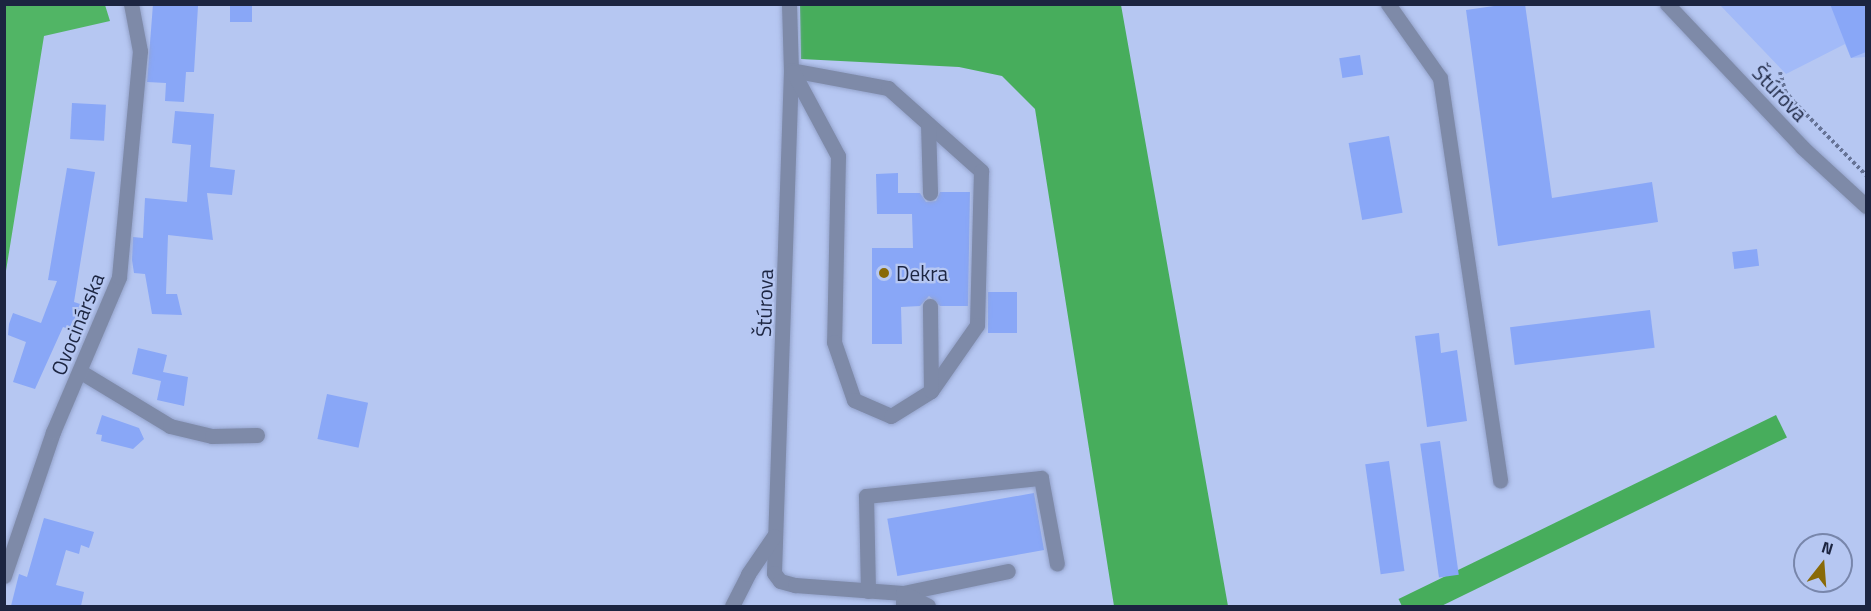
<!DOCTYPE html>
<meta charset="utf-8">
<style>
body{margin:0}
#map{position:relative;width:1871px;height:611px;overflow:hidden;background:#b6c7f2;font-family:"Titillium Web",sans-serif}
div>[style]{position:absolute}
.built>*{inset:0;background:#a2baf8}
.green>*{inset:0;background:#51b565}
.forest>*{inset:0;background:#47ad5c;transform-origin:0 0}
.building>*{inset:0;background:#89a7f7;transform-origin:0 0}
.path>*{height:4px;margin-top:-2px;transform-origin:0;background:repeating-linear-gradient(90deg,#667396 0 3px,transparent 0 6px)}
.roads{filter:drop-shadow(0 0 2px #94a3cb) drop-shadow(0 0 2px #94a3cb)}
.minor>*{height:15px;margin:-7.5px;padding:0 7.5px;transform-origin:7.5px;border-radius:7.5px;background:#7e8aa8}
.dots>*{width:16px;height:16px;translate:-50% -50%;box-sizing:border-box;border:3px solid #b6c7f2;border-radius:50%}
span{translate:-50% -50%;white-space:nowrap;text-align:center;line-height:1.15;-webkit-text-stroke:4.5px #b6c7f2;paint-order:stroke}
.street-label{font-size:21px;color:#1c2541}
.poi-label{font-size:21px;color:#1c2541}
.left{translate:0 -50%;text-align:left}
.frame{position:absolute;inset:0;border:6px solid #1c2541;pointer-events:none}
.north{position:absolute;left:1793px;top:533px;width:60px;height:60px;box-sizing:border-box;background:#b6c7f2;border:2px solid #7886ab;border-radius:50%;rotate:17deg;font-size:16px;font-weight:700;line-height:24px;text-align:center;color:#1c2541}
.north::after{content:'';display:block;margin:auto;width:21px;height:27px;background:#896a08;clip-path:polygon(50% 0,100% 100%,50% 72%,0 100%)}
</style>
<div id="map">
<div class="built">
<i style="clip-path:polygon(1720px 5px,1866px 5px,1866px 57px,1851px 58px,1845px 44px,1786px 74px)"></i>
</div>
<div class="green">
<i style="clip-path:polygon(5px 4px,105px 5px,110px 21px,44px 36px,5px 277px)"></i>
</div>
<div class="forest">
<i style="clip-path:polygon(800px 5px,1121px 5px,1228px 606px,1114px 606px,1035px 109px,1002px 76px,959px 67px,801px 59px)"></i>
<i style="left:1776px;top:415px;width:25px;height:420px;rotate:64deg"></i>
</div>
<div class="building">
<i style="clip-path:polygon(153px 4px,198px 6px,194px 72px,186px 72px,184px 102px,165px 101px,166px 83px,147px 82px)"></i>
<i style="left:230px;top:4px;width:22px;height:18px"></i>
<i style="clip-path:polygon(1508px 4px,1525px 4px,1552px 198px,1652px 182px,1658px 222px,1498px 246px,1466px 10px)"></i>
<i style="clip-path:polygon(1830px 4px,1866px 4px,1866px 52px,1851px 58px)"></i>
<i style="left:1360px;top:55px;width:20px;height:21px;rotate:81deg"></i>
<i style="left:72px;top:103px;width:34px;height:36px;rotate:3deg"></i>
<i style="clip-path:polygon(175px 111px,214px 114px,210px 167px,235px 170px,232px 195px,207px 193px,213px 240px,168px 235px,166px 294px,177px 294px,182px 315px,152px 314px,145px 274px,134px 273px,132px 260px,133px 237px,143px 238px,145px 198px,187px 202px,191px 145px,172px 143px)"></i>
<i style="left:1389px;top:136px;width:78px;height:41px;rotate:80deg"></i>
<i style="clip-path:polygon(67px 168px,95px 172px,74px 302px,86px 306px,79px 322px,73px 320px,69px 329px,63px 327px,35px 389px,13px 382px,26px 342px,8px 335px,9px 324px,13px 313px,41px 323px,57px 281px,48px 280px)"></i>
<i style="clip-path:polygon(898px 173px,898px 193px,920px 193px,926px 202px,936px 201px,940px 192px,970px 192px,968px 306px,940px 306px,929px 296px,920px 306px,901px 307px,902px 344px,872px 344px,872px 248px,913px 248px,912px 214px,877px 214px,876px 174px)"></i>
<i style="left:1757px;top:249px;width:17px;height:25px;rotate:83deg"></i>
<i style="left:1017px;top:292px;width:41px;height:29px;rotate:90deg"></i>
<i style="left:1650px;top:310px;width:38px;height:141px;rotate:83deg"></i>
<i style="clip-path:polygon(1439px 333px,1441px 353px,1457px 350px,1467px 421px,1427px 427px,1415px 336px)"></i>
<i style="clip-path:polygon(138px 348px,167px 355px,163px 372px,188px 377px,184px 406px,157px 400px,161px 381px,132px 374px)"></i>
<i style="left:327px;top:394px;width:42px;height:46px;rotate:12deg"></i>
<i style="clip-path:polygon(102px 415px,139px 428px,144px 439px,133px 449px,101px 441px,102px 435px,96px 434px)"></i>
<i style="left:1440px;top:441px;width:135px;height:20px;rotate:82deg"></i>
<i style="left:1389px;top:461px;width:111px;height:24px;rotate:82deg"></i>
<i style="left:1034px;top:493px;width:58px;height:149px;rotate:80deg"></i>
<i style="clip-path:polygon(44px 518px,94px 532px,89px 548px,81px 545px,79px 554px,66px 550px,56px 585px,84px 592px,81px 606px,11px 606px,19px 574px,27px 577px)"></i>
</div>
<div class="path">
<i style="left:1780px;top:72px;width:20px;rotate:75deg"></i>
<i style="left:1785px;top:91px;width:14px;rotate:51deg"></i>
<i style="left:1794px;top:102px;width:103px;rotate:45.4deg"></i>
</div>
<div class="roads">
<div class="minor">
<i style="left:789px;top:4px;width:66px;rotate:88.3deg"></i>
<i style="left:791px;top:70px;width:503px;rotate:91.94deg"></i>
<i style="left:774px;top:573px;width:10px;rotate:53deg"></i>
<i style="left:780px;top:581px;width:16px;rotate:15deg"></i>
<i style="left:795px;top:585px;width:108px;rotate:4.2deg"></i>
<i style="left:903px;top:593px;width:107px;rotate:-11.8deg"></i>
<i style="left:1388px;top:4px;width:90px;rotate:54.9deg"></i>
<i style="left:1440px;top:78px;width:407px;rotate:81.5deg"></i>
<i style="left:1667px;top:4px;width:197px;rotate:46.6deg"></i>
<i style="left:1802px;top:147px;width:87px;rotate:42.7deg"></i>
<i style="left:791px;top:70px;width:99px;rotate:10.5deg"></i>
<i style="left:888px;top:88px;width:125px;rotate:41.7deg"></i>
<i style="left:981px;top:171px;width:154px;rotate:91.5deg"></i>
<i style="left:977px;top:325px;width:80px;rotate:124.9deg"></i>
<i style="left:793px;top:72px;width:95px;rotate:61.8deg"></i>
<i style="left:838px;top:156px;width:186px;rotate:91.2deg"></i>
<i style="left:834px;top:342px;width:61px;rotate:71deg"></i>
<i style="left:854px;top:400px;width:40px;rotate:23.4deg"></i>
<i style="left:891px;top:416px;width:47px;rotate:-32deg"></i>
<i style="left:931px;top:391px;width:85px;rotate:-90.7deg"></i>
<i style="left:928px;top:124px;width:69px;rotate:88.3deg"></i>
<i style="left:81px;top:372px;width:104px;rotate:31.2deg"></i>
<i style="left:170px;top:426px;width:43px;rotate:13.4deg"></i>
<i style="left:212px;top:436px;width:45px;rotate:-1.3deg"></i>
<i style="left:4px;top:576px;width:152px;rotate:-71.2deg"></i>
<i style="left:53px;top:432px;width:168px;rotate:-66.9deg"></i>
<i style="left:119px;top:277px;width:227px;rotate:-84.7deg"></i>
<i style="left:140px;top:51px;width:48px;rotate:-100.8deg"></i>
<i style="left:868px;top:591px;width:95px;rotate:-91.2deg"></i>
<i style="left:866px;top:496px;width:176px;rotate:-5.9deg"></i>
<i style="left:1041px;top:478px;width:87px;rotate:79.5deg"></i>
<i style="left:732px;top:606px;width:36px;rotate:-63deg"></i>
<i style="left:748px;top:574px;width:46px;rotate:-55.6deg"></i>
<i style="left:903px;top:606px;width:13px;rotate:-90deg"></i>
<i style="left:903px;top:593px;width:28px;rotate:27deg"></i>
</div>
</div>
<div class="dots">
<i style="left:884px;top:273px;background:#896a08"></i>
</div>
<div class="street-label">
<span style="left:1780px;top:93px;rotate:46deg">Štúrova</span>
<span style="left:764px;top:303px;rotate:-88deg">Štúrova</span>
<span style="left:77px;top:324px;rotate:-68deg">Ovocinárska</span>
</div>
<div class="poi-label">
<span class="left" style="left:896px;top:273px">Dekra</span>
</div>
<div class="frame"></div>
<div class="north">N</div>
</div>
